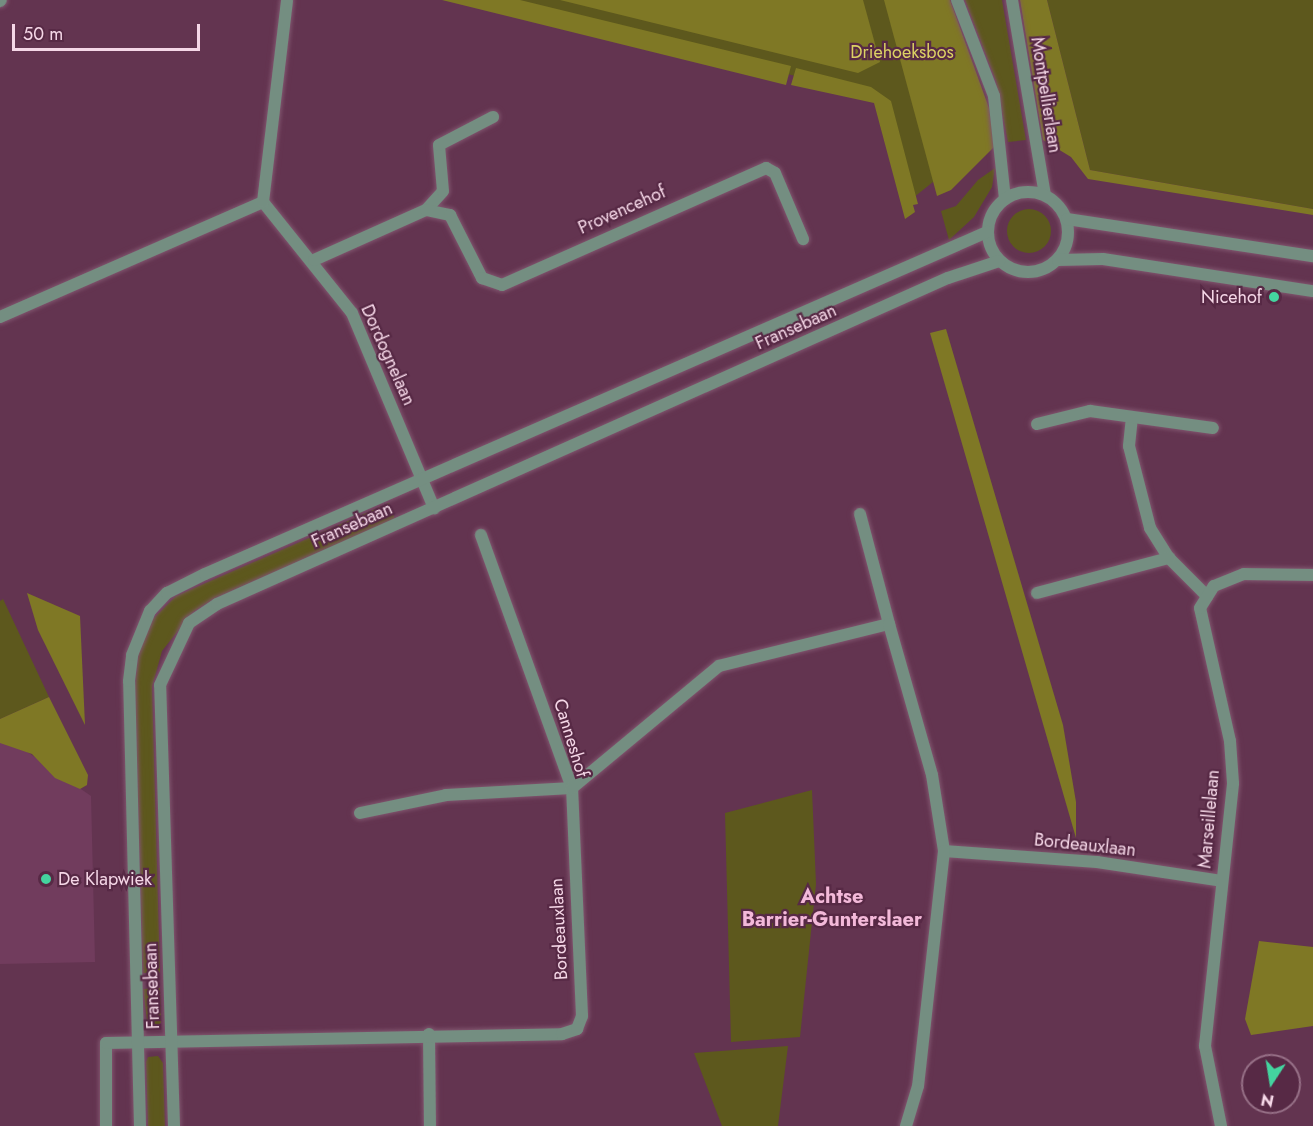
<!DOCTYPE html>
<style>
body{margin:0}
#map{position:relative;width:1313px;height:1126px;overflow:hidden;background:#633450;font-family:Jost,sans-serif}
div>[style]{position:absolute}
.built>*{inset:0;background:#713c5d}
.green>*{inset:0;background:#5d581d}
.round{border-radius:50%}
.forest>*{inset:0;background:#7f7825}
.roads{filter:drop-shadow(0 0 2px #80556e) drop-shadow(0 0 2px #80556e)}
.minor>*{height:12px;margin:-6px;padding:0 6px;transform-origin:6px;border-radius:6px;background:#748e81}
.tertiary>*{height:12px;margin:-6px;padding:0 6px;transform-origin:6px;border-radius:6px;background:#748e81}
.tertiary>.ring{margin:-6px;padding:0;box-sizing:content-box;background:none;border:12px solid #748e81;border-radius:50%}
.dots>*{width:16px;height:16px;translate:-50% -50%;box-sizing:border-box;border:3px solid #572945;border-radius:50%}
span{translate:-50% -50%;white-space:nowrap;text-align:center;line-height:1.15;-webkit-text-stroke:4.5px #572945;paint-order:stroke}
.park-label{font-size:18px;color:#dcd264}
.street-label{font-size:18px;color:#f5d7e7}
.poi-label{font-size:18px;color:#f5d7e7}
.right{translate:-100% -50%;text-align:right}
.left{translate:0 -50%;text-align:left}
.neighbourhood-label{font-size:20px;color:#f3b9d9;font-weight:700}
.north{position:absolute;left:1241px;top:1054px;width:60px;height:60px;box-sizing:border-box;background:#572945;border:2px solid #966f86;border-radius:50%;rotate:192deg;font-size:16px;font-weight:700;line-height:24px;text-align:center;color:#f5d7e7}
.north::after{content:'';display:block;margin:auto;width:21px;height:27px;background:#44d49f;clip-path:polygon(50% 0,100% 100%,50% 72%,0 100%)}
.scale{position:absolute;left:12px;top:24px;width:188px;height:27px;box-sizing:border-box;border:3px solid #f5d7e7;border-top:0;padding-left:8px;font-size:18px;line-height:21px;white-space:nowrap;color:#f5d7e7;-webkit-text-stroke:4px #572945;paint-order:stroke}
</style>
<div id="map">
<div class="built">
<i style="clip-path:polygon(0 742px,13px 742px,91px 796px,95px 962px,0 964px)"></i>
</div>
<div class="green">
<i style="clip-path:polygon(486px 0,941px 0,984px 141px,908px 202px,873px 95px)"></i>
<i style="clip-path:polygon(965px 0,1002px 0,1026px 140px,1008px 142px,996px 81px)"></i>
<i style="clip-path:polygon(1047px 0,1313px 0,1313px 209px,1090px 170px)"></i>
<i style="clip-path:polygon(995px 168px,992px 187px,974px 217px,949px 240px,941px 211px,956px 206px,978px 180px)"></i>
<i class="round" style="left:1007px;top:209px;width:44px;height:44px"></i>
<i style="clip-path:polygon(389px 503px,395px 519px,215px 598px,193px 612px,162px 651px,152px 687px,160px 973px,143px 973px,135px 686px,139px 649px,152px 620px,176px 596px)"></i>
<i style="clip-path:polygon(3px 599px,49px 697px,0 719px,0 601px)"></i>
<i style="clip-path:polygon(812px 790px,816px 884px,800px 1037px,731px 1042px,725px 813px)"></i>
<i style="clip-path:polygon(160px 988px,161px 1022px,158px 1028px,148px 1029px,143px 989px)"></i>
<i style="clip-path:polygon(788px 1046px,778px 1126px,722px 1126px,694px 1053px)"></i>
<i style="clip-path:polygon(158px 1056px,163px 1063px,165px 1126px,148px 1126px,146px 1062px,148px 1057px)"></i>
</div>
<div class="forest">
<i style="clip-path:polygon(442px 0,520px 0,791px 66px,786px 85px)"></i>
<i style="clip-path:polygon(560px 0,863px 0,880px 62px,858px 73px)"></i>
<i style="clip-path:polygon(884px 0,950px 0,989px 108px,994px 147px,951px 190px,937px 196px)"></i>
<i style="clip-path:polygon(1020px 0,1047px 0,1090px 170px,1313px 209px,1313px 215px,1088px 179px,1071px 157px,1043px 140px)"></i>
<i style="clip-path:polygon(796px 68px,871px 87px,891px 101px,918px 204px,913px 205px,915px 212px,905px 219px,874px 103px,791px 85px)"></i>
<i style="clip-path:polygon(946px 329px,1063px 725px,1076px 802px,1076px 838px,930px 333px)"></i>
<i style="clip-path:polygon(27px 593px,80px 616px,85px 725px,38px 630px)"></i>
<i style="clip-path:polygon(49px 697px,88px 775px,87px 785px,80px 789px,55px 778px,32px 754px,0 743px,0 719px)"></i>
<i style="clip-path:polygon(1259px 941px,1313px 947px,1313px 1026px,1251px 1035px,1245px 1019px)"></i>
</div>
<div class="roads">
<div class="minor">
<i style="left:0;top:1px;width:1px;rotate:-45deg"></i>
<i style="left:263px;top:202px;width:142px;rotate:51.3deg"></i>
<i style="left:352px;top:313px;width:212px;rotate:67.2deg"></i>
<i style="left:426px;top:210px;width:25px;rotate:-48deg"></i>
<i style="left:443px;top:191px;width:46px;rotate:-95deg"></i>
<i style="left:439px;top:145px;width:61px;rotate:-27.4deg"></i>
<i style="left:314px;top:260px;width:123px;rotate:-24.1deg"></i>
<i style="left:426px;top:210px;width:25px;rotate:12deg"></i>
<i style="left:450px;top:215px;width:71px;rotate:63.1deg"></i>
<i style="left:482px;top:278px;width:21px;rotate:19deg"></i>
<i style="left:502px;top:285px;width:289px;rotate:-23.9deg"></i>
<i style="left:766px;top:168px;width:10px;rotate:29deg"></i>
<i style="left:775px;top:173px;width:72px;rotate:67deg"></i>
<i style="left:0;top:317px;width:287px;rotate:-23.6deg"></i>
<i style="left:263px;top:202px;width:203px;rotate:-83.2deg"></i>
<i style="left:1132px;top:417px;width:29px;rotate:96deg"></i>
<i style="left:1129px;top:446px;width:85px;rotate:75.6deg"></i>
<i style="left:1150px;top:528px;width:36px;rotate:58deg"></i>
<i style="left:1169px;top:558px;width:54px;rotate:45deg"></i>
<i style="left:1037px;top:424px;width:55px;rotate:-13.8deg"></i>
<i style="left:1090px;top:411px;width:124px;rotate:7.9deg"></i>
<i style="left:860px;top:514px;width:114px;rotate:75.2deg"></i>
<i style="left:1037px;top:593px;width:137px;rotate:-14.9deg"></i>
<i style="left:360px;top:813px;width:88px;rotate:-11.8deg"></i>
<i style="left:446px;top:795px;width:126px;rotate:-3.2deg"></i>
<i style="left:572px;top:788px;width:269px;rotate:-109.8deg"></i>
<i style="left:944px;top:851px;width:153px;rotate:4.1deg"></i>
<i style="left:1097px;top:862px;width:126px;rotate:8.6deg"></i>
<i style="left:429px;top:1034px;width:92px;rotate:89.4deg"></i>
<i style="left:106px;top:1126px;width:83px;rotate:-90deg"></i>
<i style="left:106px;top:1043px;width:456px;rotate:-1.1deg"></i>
<i style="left:562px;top:1034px;width:16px;rotate:-18deg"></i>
<i style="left:577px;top:1029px;width:14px;rotate:-69deg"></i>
<i style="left:582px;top:1016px;width:228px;rotate:-92.5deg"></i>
<i style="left:572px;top:788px;width:191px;rotate:-39.7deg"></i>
<i style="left:719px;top:666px;width:175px;rotate:-13.9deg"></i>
<i style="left:889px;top:624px;width:157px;rotate:74.1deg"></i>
<i style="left:932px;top:775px;width:77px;rotate:81deg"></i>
<i style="left:944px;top:851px;width:236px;rotate:96.3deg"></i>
<i style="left:918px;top:1086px;width:42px;rotate:106.7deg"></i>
<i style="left:1221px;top:1126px;width:82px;rotate:-101.3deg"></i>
<i style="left:1205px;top:1046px;width:264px;rotate:-83.9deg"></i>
<i style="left:1233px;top:783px;width:42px;rotate:-94.1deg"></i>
<i style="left:1230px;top:741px;width:136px;rotate:-102.7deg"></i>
<i style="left:1200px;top:608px;width:26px;rotate:-58deg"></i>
<i style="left:1214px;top:586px;width:32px;rotate:-22deg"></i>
<i style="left:1244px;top:574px;width:69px;rotate:0.8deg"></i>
</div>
<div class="tertiary">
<i style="left:957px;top:0;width:103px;rotate:68.9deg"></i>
<i style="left:994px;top:96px;width:104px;rotate:83.9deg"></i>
<i style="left:1012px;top:0;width:198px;rotate:80.4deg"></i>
<i class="ring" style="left:988px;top:192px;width:68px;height:68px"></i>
<i style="left:1067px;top:219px;width:249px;rotate:8.6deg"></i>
<i style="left:1058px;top:260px;width:45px;rotate:-1.3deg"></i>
<i style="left:1103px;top:259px;width:212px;rotate:8.7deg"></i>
<i style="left:140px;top:1126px;width:445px;rotate:-91.4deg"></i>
<i style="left:129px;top:681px;width:26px;rotate:-83deg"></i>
<i style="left:132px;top:655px;width:48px;rotate:-67.8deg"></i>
<i style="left:150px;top:611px;width:25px;rotate:-47deg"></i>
<i style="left:167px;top:593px;width:42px;rotate:-26.6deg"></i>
<i style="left:205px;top:574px;width:854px;rotate:-23.62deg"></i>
<i style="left:174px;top:1126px;width:441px;rotate:-91.8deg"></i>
<i style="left:160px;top:685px;width:68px;rotate:-64.9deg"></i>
<i style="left:189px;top:623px;width:34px;rotate:-34deg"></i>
<i style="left:217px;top:604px;width:800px;rotate:-24.04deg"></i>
<i style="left:948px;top:278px;width:54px;rotate:-18.4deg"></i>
</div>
</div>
<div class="dots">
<i style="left:1274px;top:297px;background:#44d49f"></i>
<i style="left:46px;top:879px;background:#44d49f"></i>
</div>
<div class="park-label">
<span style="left:902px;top:52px">Driehoeksbos</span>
</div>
<div class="street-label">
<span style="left:1046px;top:95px;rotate:81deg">Montpellierlaan</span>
<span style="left:622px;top:210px;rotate:-24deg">Provencehof</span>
<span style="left:796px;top:327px;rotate:-24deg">Fransebaan</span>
<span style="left:388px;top:355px;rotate:66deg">Dordognelaan</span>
<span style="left:352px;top:525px;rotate:-24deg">Fransebaan</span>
<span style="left:571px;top:738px;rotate:73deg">Canneshof</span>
<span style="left:1209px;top:819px;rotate:-85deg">Marseillelaan</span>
<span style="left:1085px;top:845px;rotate:6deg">Bordeauxlaan</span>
<span style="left:559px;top:929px;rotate:-93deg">Bordeauxlaan</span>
<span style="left:152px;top:986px;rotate:-92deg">Fransebaan</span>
</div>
<div class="poi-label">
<span class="right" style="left:1262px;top:297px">Nicehof</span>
<span class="left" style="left:58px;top:879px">De Klapwiek</span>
</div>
<div class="neighbourhood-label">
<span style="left:832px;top:908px">Achtse<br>Barrier-Gunterslaer</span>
</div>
<div class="north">N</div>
<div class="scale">50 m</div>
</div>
